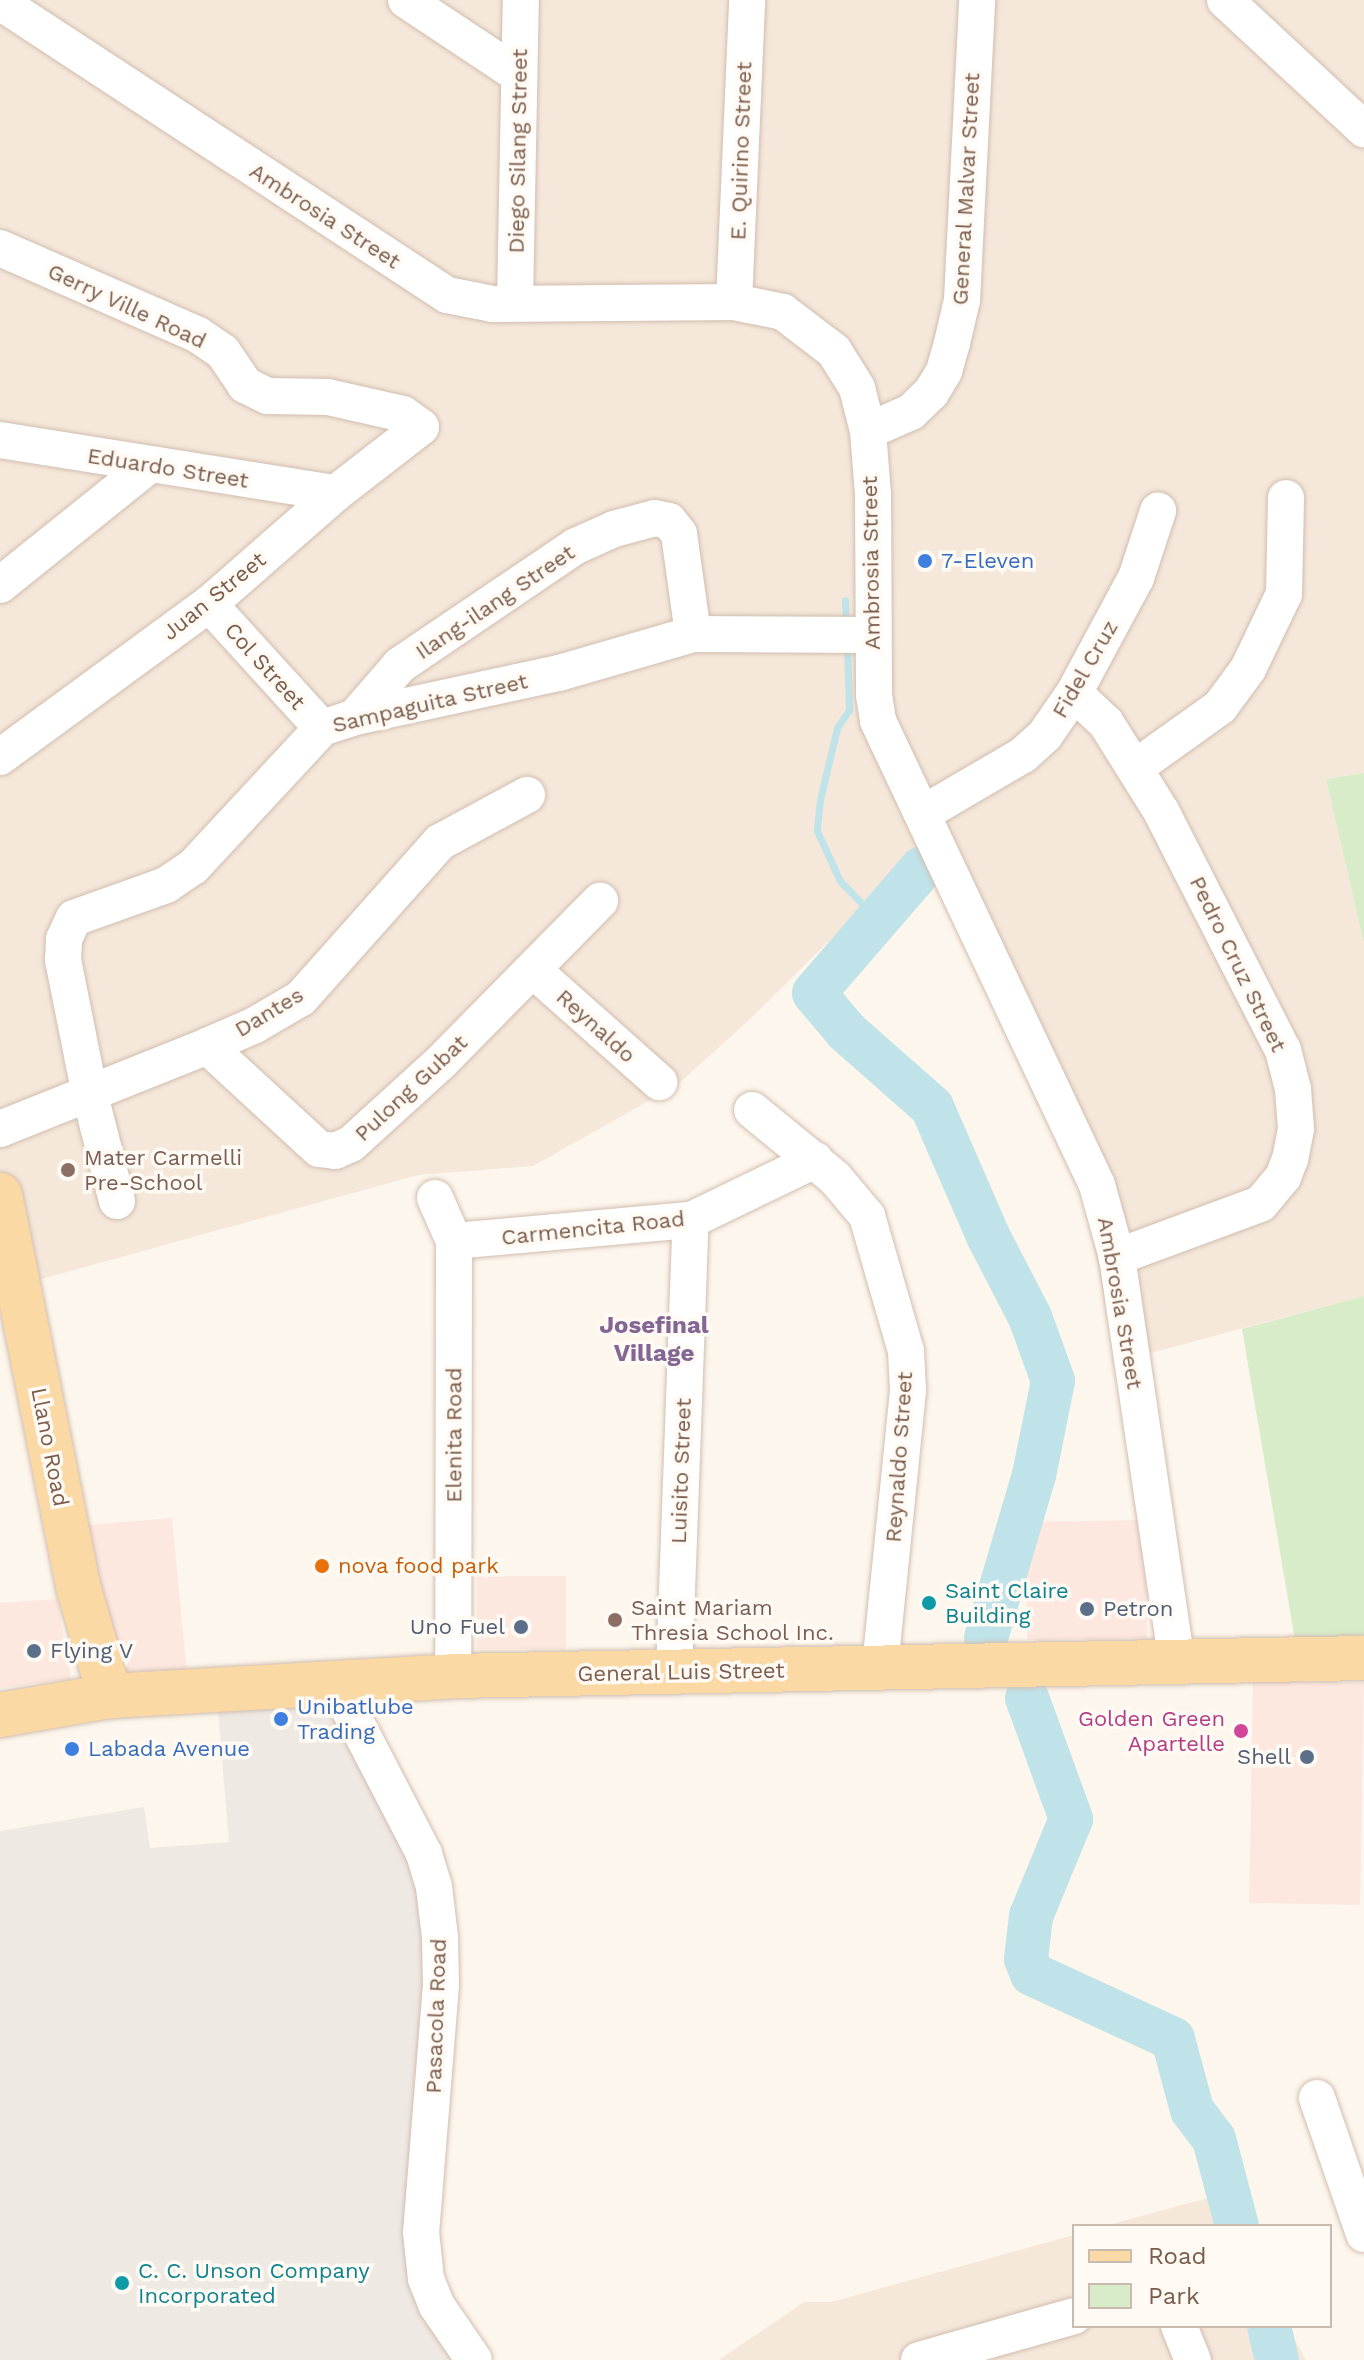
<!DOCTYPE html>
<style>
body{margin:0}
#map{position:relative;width:1364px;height:2360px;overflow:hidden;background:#fdf6ec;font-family:"Work Sans",sans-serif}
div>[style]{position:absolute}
.residential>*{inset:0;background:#f5e8da}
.commercial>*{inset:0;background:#fde8e0;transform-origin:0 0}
.industrial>*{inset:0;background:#efe9e4}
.green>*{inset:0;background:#d8ecc9}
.stream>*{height:7px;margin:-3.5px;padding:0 3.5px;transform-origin:3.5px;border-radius:3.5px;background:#bfe3e8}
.river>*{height:44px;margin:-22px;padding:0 22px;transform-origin:22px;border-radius:22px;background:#bfe3e8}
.roads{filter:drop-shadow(0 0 2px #d1beb0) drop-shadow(0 0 2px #d1beb0)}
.minor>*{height:36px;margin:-18px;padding:0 18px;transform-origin:18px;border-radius:18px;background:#fff}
.major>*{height:44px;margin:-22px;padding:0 22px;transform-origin:22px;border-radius:22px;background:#fbd9a5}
.dots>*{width:22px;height:22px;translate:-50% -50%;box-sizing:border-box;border:4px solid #fffaf3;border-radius:50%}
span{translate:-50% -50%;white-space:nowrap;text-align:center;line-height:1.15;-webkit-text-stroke:7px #fffaf3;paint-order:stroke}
.street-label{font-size:22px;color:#7a5c4d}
.shop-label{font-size:22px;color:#366cbe}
.left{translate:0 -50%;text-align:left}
.education-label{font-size:22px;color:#785e54}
.food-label{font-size:22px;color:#c56008}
.culture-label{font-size:22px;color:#0d838f}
.service-label{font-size:22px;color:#4e5e75}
.right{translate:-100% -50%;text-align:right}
.hotel-label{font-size:22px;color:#b23c85}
.neighbourhood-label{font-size:24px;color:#846695;font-weight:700}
.legend{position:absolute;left:1072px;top:2224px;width:260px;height:104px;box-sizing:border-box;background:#fffaf3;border:2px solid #cabbb1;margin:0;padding:10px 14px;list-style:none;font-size:24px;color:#7a5c4d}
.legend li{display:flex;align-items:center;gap:16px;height:40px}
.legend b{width:40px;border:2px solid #cabbb1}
</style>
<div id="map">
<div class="residential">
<i style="clip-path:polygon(0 0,1364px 0,1364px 773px,1326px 779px,1364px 944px,1364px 1296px,1117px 1362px,1070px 1129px,917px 854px,748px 1021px,677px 1085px,533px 1166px,418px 1175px,27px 1283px,0 1173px)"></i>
<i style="clip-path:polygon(1215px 2196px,1232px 2226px,1105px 2226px)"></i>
<i style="clip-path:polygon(1074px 2235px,1074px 2326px,1287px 2326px,1306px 2360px,719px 2360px,804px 2302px,831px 2302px)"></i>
</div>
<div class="commercial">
<i style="clip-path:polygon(172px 1518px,187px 1673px,114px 1679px,86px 1525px)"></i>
<i style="left:1145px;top:1520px;width:118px;height:120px;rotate:89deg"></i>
<i style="left:566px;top:1576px;width:73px;height:89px;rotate:90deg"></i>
<i style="clip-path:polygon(57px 1599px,71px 1679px,0 1688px,0 1603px)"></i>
<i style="left:1253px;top:1681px;width:111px;height:222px;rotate:1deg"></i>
</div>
<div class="industrial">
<i style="clip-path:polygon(335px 1702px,427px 1886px,420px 2275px,460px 2360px,0 2360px,0 1831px,144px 1807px,150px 1848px,229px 1842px,218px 1710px)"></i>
</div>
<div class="green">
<i style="clip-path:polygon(1364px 773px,1364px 944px,1326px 779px)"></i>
<i style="clip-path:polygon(1364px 1296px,1364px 1635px,1295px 1640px,1242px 1329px)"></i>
</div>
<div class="stream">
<i style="left:845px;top:600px;width:24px;rotate:88deg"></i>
<i style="left:847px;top:645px;width:65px;rotate:88.2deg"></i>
<i style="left:849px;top:710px;width:22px;rotate:124deg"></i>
<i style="left:837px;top:728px;width:74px;rotate:103.3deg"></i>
<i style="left:820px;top:800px;width:31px;rotate:96deg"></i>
<i style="left:817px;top:831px;width:55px;rotate:65.3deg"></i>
<i style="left:840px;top:881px;width:56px;rotate:45.7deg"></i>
</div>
<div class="river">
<i style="left:922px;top:868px;width:165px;rotate:130.8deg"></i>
<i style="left:814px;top:993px;width:51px;rotate:49.8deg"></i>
<i style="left:847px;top:1032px;width:113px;rotate:41.4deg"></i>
<i style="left:932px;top:1107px;width:141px;rotate:66.5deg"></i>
<i style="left:988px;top:1236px;width:91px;rotate:62.6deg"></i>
<i style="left:1030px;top:1317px;width:68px;rotate:70.2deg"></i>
<i style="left:1053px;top:1381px;width:96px;rotate:101.4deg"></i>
<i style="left:1034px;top:1475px;width:170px;rotate:106.4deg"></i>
<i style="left:1027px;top:1698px;width:129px;rotate:70deg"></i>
<i style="left:1071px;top:1819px;width:105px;rotate:112.4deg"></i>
<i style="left:1031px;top:1916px;width:43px;rotate:96.6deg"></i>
<i style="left:1026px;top:1959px;width:16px;rotate:68deg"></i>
<i style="left:1032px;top:1974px;width:155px;rotate:24.7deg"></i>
<i style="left:1173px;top:2039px;width:73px;rotate:75deg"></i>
<i style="left:1192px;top:2110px;width:36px;rotate:53deg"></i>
<i style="left:1214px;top:2139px;width:90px;rotate:75.2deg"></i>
<i style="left:1269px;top:2326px;width:35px;rotate:77deg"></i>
</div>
<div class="roads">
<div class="minor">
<i style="left:406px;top:0;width:136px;rotate:33.6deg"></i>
<i style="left:1225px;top:0;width:190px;rotate:42.9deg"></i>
<i style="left:0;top:2px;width:534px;rotate:33.24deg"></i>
<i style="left:447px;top:295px;width:47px;rotate:11.1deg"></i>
<i style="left:493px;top:304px;width:241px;rotate:-0.5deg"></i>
<i style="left:734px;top:302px;width:50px;rotate:11.5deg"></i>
<i style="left:783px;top:312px;width:64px;rotate:37.4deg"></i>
<i style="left:834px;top:351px;width:44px;rotate:58.1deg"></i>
<i style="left:857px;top:388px;width:44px;rotate:75.7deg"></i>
<i style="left:868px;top:431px;width:63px;rotate:85.5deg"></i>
<i style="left:873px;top:494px;width:201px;rotate:89.7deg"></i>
<i style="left:874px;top:695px;width:26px;rotate:81deg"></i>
<i style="left:878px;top:721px;width:513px;rotate:64.73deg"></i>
<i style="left:1097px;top:1185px;width:75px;rotate:74.5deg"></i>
<i style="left:1117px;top:1257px;width:410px;rotate:81.6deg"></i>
<i style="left:0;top:248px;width:216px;rotate:23.7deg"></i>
<i style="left:198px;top:335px;width:30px;rotate:34deg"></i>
<i style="left:223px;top:352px;width:40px;rotate:56deg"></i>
<i style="left:245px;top:385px;width:25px;rotate:26deg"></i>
<i style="left:268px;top:396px;width:60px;rotate:1deg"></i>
<i style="left:328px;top:397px;width:77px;rotate:12.8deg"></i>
<i style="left:403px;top:414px;width:22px;rotate:36deg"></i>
<i style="left:421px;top:427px;width:108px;rotate:142.2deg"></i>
<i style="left:336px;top:493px;width:169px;rotate:138.8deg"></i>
<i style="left:209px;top:604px;width:259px;rotate:143.8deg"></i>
<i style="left:734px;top:302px;width:302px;rotate:-87.5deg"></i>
<i style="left:515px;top:303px;width:303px;rotate:-88.9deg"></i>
<i style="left:868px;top:431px;width:47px;rotate:-23.8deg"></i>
<i style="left:911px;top:412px;width:28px;rotate:-44deg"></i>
<i style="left:931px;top:393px;width:26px;rotate:-59deg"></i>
<i style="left:944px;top:371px;width:29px;rotate:-74deg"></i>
<i style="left:952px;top:343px;width:44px;rotate:-76.9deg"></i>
<i style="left:962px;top:300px;width:300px;rotate:-87.1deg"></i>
<i style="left:0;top:440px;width:340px;rotate:9deg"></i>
<i style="left:0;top:585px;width:190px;rotate:-38.8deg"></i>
<i style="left:209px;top:604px;width:168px;rotate:47.7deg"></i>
<i style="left:1074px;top:693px;width:44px;rotate:43.2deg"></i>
<i style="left:1106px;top:723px;width:104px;rotate:58deg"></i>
<i style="left:1161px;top:811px;width:268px;rotate:63deg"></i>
<i style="left:1283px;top:1050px;width:40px;rotate:75.6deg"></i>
<i style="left:1293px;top:1089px;width:40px;rotate:85.7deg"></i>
<i style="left:1296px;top:1129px;width:31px;rotate:101deg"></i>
<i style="left:1290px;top:1159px;width:19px;rotate:111deg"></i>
<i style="left:1283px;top:1177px;width:35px;rotate:130deg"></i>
<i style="left:1260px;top:1204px;width:153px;rotate:159.7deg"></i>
<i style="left:355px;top:717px;width:69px;rotate:-49.1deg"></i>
<i style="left:400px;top:665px;width:212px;rotate:-34.1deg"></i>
<i style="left:576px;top:546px;width:42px;rotate:-24.1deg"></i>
<i style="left:614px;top:529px;width:42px;rotate:-15deg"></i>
<i style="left:655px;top:518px;width:14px;rotate:12deg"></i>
<i style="left:669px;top:521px;width:16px;rotate:52deg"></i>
<i style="left:679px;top:534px;width:101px;rotate:82deg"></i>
<i style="left:1136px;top:767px;width:103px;rotate:-35.5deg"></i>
<i style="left:1220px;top:707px;width:47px;rotate:-53.6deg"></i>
<i style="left:1248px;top:669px;width:83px;rotate:-64.4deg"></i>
<i style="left:1284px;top:594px;width:96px;rotate:-88.8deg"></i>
<i style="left:922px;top:814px;width:117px;rotate:-30.3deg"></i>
<i style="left:1023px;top:755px;width:30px;rotate:-42deg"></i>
<i style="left:1045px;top:735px;width:51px;rotate:-55.4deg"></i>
<i style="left:1074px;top:693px;width:131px;rotate:-61.7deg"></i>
<i style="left:1136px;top:578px;width:71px;rotate:-71.8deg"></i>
<i style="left:533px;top:970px;width:169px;rotate:41.6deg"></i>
<i style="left:207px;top:1046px;width:152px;rotate:42.6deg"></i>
<i style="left:319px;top:1149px;width:16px;rotate:7deg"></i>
<i style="left:335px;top:1151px;width:17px;rotate:-24deg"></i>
<i style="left:351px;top:1144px;width:120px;rotate:-42.3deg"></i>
<i style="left:440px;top:1063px;width:228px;rotate:-45.4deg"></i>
<i style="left:752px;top:1110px;width:107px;rotate:39.3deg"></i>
<i style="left:835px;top:1178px;width:50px;rotate:49.9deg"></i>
<i style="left:867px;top:1216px;width:141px;rotate:73.9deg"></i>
<i style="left:906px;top:1351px;width:40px;rotate:87.1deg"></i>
<i style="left:908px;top:1391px;width:278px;rotate:95.8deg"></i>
<i style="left:0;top:1129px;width:223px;rotate:-21.8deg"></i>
<i style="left:207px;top:1046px;width:52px;rotate:-23.6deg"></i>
<i style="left:255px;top:1025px;width:53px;rotate:-30.4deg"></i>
<i style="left:301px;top:998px;width:209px;rotate:-48.3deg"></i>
<i style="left:440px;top:842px;width:99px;rotate:-28.4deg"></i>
<i style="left:435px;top:1198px;width:47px;rotate:66.2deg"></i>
<i style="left:454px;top:1241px;width:435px;rotate:90.1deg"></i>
<i style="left:117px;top:1201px;width:109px;rotate:-104.3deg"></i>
<i style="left:90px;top:1095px;width:138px;rotate:-101.3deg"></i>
<i style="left:63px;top:960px;width:21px;rotate:-87deg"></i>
<i style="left:64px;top:939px;width:23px;rotate:-65deg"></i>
<i style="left:74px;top:918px;width:98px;rotate:-19.7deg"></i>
<i style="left:166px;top:885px;width:32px;rotate:-34deg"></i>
<i style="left:193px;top:867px;width:190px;rotate:-47.1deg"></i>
<i style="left:322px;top:728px;width:35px;rotate:-18deg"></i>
<i style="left:355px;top:717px;width:209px;rotate:-12.2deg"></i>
<i style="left:559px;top:673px;width:140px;rotate:-16.2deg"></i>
<i style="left:693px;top:634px;width:178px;rotate:0.3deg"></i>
<i style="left:454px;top:1241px;width:238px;rotate:-5.1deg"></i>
<i style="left:691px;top:1220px;width:138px;rotate:-25.8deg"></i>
<i style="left:674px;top:1673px;width:453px;rotate:-87.9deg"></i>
<i style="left:335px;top:1682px;width:194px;rotate:62.6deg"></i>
<i style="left:424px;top:1854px;width:34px;rotate:73deg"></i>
<i style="left:434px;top:1887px;width:50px;rotate:83.2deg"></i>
<i style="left:440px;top:1937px;width:48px;rotate:88.8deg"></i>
<i style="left:441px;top:1985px;width:248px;rotate:94.6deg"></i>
<i style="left:421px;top:2232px;width:47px;rotate:83.9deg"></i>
<i style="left:426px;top:2279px;width:29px;rotate:68deg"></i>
<i style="left:437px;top:2306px;width:65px;rotate:55.6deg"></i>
<i style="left:1317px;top:2098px;width:144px;rotate:70.9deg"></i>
<i style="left:1179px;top:2326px;width:37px;rotate:68deg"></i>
<i style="left:919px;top:2360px;width:161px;rotate:-15.8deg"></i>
</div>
<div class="major">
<i style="left:0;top:1195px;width:399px;rotate:78.7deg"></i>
<i style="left:78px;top:1586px;width:115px;rotate:73.8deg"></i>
<i style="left:0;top:1715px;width:112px;rotate:-9.8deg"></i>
<i style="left:110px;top:1696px;width:344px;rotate:-3.3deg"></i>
<i style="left:453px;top:1676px;width:911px;rotate:-1.13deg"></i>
</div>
</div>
<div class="dots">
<i style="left:925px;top:561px;background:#3f7fe0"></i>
<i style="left:68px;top:1170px;background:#8d6e63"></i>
<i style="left:322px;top:1566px;background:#e8710a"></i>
<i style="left:929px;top:1603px;background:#0f9aa8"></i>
<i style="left:1087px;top:1609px;background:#5c6f8a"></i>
<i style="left:615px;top:1620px;background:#8d6e63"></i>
<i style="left:521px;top:1627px;background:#5c6f8a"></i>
<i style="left:34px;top:1651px;background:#5c6f8a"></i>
<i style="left:281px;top:1719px;background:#3f7fe0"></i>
<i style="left:1241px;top:1731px;background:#d1479c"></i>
<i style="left:72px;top:1749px;background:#3f7fe0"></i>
<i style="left:1307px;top:1757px;background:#5c6f8a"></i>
<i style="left:122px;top:2283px;background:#0f9aa8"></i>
</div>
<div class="street-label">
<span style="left:518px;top:151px;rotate:-89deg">Diego Silang Street</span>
<span style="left:741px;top:151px;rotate:-88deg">E. Quirino Street</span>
<span style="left:966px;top:189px;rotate:-87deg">General Malvar Street</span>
<span style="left:325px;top:216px;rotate:33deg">Ambrosia Street</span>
<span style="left:127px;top:306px;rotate:25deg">Gerry Ville Road</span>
<span style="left:168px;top:468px;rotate:9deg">Eduardo Street</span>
<span style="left:871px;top:563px;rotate:-91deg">Ambrosia Street</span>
<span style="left:214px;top:596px;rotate:-39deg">Juan Street</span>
<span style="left:495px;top:602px;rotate:-34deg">Ilang-ilang Street</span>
<span style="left:265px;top:666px;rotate:48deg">Col Street</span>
<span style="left:1085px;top:669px;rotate:-60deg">Fidel Cruz</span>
<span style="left:430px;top:703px;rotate:-13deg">Sampaguita Street</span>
<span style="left:1238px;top:964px;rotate:64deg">Pedro Cruz Street</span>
<span style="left:269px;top:1012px;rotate:-31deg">Dantes</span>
<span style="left:596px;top:1026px;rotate:42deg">Reynaldo</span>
<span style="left:411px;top:1088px;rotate:-43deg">Pulong Gubat</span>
<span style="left:593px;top:1228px;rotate:-6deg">Carmencita Road</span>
<span style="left:1120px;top:1303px;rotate:80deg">Ambrosia Street</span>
<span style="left:454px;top:1435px;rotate:-90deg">Elenita Road</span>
<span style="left:50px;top:1447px;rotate:79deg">Llano Road</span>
<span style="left:899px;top:1457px;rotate:-86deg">Reynaldo Street</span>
<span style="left:681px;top:1471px;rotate:-88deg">Luisito Street</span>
<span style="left:681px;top:1672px;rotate:-1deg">General Luis Street</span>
<span style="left:436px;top:2016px;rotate:-88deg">Pasacola Road</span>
</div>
<div class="shop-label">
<span class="left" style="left:941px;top:561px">7-Eleven</span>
<span class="left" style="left:297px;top:1719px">Unibatlube<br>Trading</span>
<span class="left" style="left:88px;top:1749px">Labada Avenue</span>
</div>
<div class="education-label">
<span class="left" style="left:84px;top:1170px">Mater Carmelli<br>Pre-School</span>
<span class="left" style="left:631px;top:1620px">Saint Mariam<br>Thresia School Inc.</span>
</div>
<div class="food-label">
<span class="left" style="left:338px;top:1566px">nova food park</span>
</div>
<div class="culture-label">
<span class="left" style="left:945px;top:1603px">Saint Claire<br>Building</span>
<span class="left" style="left:138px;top:2283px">C. C. Unson Company<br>Incorporated</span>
</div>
<div class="service-label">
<span class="left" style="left:1103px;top:1609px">Petron</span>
<span class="right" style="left:505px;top:1627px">Uno Fuel</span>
<span class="left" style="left:50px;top:1651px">Flying V</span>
<span class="right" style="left:1291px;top:1757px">Shell</span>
</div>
<div class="hotel-label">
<span class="right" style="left:1225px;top:1731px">Golden Green<br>Apartelle</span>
</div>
<div class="neighbourhood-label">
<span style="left:654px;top:1340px">Josefinal<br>Village</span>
</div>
<ul class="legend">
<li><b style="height:10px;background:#fbd9a5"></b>Road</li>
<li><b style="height:22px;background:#d8ecc9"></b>Park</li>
</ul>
</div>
